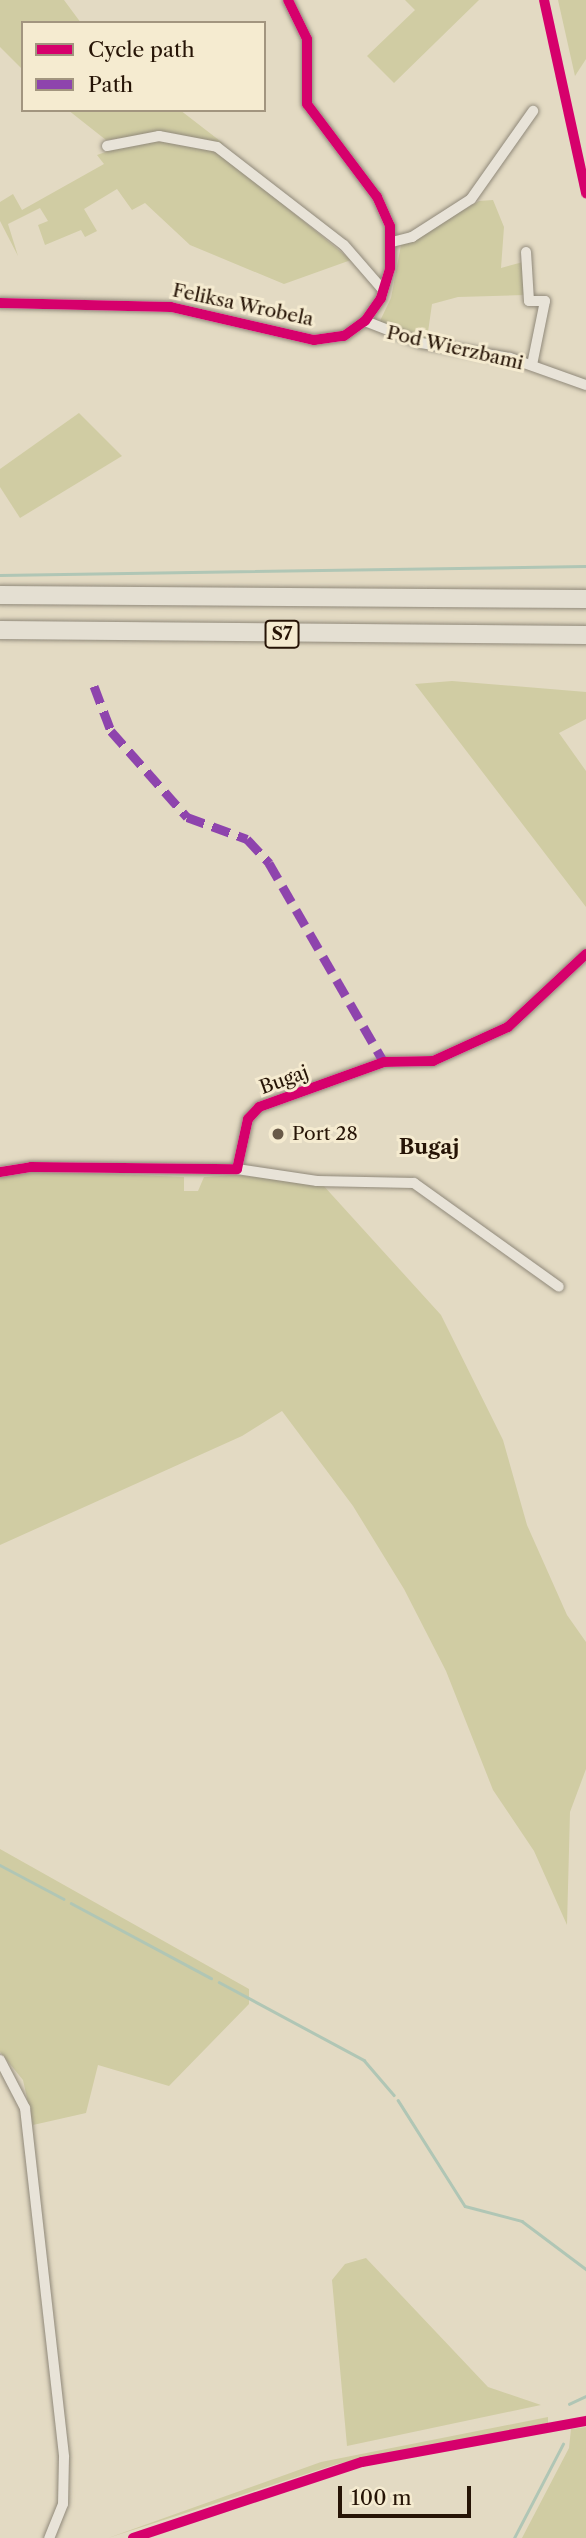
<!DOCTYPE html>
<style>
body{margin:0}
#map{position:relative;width:586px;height:2538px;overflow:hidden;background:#e3dac3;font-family:"Libre Caslon Text",serif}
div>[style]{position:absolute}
.green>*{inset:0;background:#d0cca3}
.stream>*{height:2.5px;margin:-1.25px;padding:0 1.25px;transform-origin:1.25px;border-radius:1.25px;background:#b0c6b5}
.roads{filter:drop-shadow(0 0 2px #90897a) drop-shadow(0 0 2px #90897a)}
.street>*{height:10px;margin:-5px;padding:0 5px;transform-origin:5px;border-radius:5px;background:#e8e3d8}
.highway>*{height:18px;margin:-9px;padding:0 9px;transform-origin:9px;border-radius:9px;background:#e4dfd2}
.quiet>*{height:9px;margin-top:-4.5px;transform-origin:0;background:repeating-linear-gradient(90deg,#8e44ad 0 18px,transparent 0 27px)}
.cycleway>*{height:10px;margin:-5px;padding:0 5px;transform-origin:5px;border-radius:5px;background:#d6006c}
.dots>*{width:19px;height:19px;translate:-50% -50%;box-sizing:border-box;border:4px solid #f5ebd0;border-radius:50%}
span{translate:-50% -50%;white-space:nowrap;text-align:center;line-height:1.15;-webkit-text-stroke:6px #f5ebd0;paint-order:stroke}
.shield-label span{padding:2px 5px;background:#f5ebd0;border:2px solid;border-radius:5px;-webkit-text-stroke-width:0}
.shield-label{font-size:18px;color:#261406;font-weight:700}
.street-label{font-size:19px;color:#261406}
.poi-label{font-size:19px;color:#261406}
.left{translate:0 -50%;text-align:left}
.neighbourhood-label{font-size:21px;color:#261406;font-weight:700}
.legend{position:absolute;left:21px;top:21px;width:245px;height:91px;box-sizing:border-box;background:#f5ebd0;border:2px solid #a2957f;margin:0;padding:9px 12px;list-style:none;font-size:21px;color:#261406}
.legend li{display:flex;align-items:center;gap:14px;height:35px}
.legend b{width:35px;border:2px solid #a2957f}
.scale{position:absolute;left:338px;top:2486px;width:133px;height:32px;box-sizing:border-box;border:4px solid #261406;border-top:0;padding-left:9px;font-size:21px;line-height:24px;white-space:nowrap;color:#261406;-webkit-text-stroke:5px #f5ebd0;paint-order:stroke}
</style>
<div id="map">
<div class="green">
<i style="clip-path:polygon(0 0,64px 0,81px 23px,23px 23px,23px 70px,0 47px)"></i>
<i style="clip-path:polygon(405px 0,479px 0,394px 83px,367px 56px,415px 10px)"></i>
<i style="clip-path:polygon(558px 0,586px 0,586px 59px,575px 76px)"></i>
<i style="clip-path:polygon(68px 110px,180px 110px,224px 144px,166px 132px,106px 140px)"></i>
<i style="clip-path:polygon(140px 140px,190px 140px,220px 153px,351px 260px,284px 284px,190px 245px,145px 203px,132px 210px,117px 189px,84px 209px,97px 231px,85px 237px,81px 230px,45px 245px,38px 225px,48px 221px,40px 208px,8px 224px,18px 256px,0 221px,0 202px,13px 194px,22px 210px,104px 164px,97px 155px)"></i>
<i style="clip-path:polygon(493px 200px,504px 227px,501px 268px,523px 262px,524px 295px,458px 297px,432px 304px,427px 339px,379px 323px,391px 298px,401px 245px,479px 201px)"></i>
<i style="clip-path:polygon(79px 413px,122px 456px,20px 518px,0 487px,0 469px)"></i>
<i style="clip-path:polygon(452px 681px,586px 692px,586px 719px,559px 733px,586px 771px,586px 907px,415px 684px)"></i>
<i style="clip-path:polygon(21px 1170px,184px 1177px,184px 1191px,198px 1191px,204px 1177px,235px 1175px,322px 1184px,441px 1315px,503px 1440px,527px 1525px,567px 1615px,586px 1642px,586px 1769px,570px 1812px,567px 1925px,534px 1851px,493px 1790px,446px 1671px,404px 1589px,353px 1506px,282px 1411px,242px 1436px,0 1545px,0 1176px)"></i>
<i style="clip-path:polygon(0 1849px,249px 1989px,249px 2004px,169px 2086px,98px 2065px,86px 2113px,33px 2125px,23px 2080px,0 2052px)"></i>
<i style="clip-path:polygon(366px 2258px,488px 2387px,541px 2405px,347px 2446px,332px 2280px,345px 2264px)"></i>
<i style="clip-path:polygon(548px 2417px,548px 2423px,337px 2464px,108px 2538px,321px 2462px)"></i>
<i style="clip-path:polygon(586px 2427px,586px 2538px,522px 2538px,569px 2448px,571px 2429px)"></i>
</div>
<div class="stream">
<i style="left:0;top:575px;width:586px;rotate:-0.88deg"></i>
<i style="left:0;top:1865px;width:72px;rotate:28deg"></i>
<i style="left:71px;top:1903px;width:159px;rotate:28.2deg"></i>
<i style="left:219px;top:1982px;width:165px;rotate:28.3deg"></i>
<i style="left:364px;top:2060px;width:46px;rotate:49.4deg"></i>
<i style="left:398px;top:2100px;width:125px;rotate:57.7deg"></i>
<i style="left:465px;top:2206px;width:59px;rotate:14.7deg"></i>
<i style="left:522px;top:2221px;width:80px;rotate:36.9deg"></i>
<i style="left:569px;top:2404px;width:19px;rotate:-25deg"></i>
<i style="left:514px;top:2538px;width:106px;rotate:-62.5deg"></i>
</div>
<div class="roads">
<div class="street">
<i style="left:107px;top:146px;width:53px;rotate:-10.9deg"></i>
<i style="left:159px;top:136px;width:59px;rotate:10.7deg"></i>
<i style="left:217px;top:147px;width:160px;rotate:37.7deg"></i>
<i style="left:344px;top:245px;width:60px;rotate:49.1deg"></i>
<i style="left:392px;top:242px;width:21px;rotate:-14deg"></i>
<i style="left:412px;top:237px;width:70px;rotate:-32.8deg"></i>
<i style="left:471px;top:199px;width:108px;rotate:-54.8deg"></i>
<i style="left:526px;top:252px;width:49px;rotate:86.5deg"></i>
<i style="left:529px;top:301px;width:16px"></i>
<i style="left:545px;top:301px;width:65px;rotate:101.5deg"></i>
<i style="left:0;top:303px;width:171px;rotate:1.3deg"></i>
<i style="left:171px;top:307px;width:147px;rotate:13deg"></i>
<i style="left:314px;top:340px;width:30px;rotate:-8deg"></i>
<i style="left:344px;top:336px;width:26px;rotate:-36deg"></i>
<i style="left:365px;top:321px;width:28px;rotate:-55deg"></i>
<i style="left:381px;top:298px;width:31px;rotate:-73deg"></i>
<i style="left:390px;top:268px;width:42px;rotate:-90deg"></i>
<i style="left:390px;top:226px;width:32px;rotate:-114deg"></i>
<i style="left:377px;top:197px;width:116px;rotate:-127deg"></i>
<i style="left:307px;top:104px;width:65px;rotate:-90deg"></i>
<i style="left:307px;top:39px;width:43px;rotate:-116deg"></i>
<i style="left:365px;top:321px;width:60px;rotate:21.4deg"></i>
<i style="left:421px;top:343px;width:90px;rotate:9.6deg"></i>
<i style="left:510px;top:358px;width:81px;rotate:19.6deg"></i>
<i style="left:237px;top:1169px;width:81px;rotate:8.5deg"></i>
<i style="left:317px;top:1181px;width:97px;rotate:1.2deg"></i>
<i style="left:414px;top:1183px;width:178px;rotate:35.6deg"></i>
<i style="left:0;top:1172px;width:31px;rotate:-9deg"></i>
<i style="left:31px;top:1167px;width:206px;rotate:0.6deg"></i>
<i style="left:237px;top:1169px;width:51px;rotate:-77.6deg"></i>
<i style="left:248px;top:1119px;width:16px;rotate:-47deg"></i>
<i style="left:259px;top:1107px;width:133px;rotate:-19.8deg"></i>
<i style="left:384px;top:1062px;width:49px;rotate:-1.2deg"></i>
<i style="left:433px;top:1061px;width:82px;rotate:-24.4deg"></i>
<i style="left:508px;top:1027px;width:107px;rotate:-43.1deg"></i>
<i style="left:0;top:2060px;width:54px;rotate:62.5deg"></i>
<i style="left:25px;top:2108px;width:351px;rotate:83.6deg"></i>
<i style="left:64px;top:2457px;width:47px;rotate:91.2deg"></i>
<i style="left:63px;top:2504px;width:37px;rotate:112deg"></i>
</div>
<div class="highway">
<i style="left:0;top:595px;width:586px;rotate:0.39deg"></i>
<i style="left:0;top:630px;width:586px;rotate:0.49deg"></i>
</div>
</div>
<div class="quiet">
<i style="left:94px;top:686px;width:48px;rotate:69.3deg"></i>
<i style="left:111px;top:731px;width:115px;rotate:48.5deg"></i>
<i style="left:187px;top:817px;width:64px;rotate:20.1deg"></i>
<i style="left:247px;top:839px;width:33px;rotate:47deg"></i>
<i style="left:269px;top:863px;width:230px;rotate:60deg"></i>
</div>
<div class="cycleway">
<i style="left:544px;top:0;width:198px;rotate:77.7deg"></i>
<i style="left:0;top:303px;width:171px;rotate:1.3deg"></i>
<i style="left:171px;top:307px;width:147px;rotate:13deg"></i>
<i style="left:314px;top:340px;width:30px;rotate:-8deg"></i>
<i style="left:344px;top:336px;width:26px;rotate:-36deg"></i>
<i style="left:365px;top:321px;width:28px;rotate:-55deg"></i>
<i style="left:381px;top:298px;width:31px;rotate:-73deg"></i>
<i style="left:390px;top:268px;width:42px;rotate:-90deg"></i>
<i style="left:390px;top:226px;width:32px;rotate:-114deg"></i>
<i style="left:377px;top:197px;width:116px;rotate:-127deg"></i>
<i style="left:307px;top:104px;width:65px;rotate:-90deg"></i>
<i style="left:307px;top:39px;width:43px;rotate:-116deg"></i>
<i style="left:0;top:1172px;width:31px;rotate:-9deg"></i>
<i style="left:31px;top:1167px;width:206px;rotate:0.6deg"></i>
<i style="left:237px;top:1169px;width:51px;rotate:-77.6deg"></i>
<i style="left:248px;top:1119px;width:16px;rotate:-47deg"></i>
<i style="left:259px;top:1107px;width:133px;rotate:-19.8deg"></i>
<i style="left:384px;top:1062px;width:49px;rotate:-1.2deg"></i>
<i style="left:433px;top:1061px;width:82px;rotate:-24.4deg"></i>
<i style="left:508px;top:1027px;width:107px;rotate:-43.1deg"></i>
<i style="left:133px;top:2538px;width:241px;rotate:-18.4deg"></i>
<i style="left:362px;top:2462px;width:228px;rotate:-10.4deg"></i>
</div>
<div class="dots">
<i style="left:278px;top:1134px;background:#685948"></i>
</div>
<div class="shield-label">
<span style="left:282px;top:634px">S7</span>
</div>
<div class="street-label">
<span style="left:243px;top:305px;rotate:12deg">Feliksa Wrobela</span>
<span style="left:455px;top:348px;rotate:13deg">Pod Wierzbami</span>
<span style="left:284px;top:1080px;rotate:-20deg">Bugaj</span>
</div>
<div class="poi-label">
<span class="left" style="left:292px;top:1134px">Port 28</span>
</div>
<div class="neighbourhood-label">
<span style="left:429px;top:1147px">Bugaj</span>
</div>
<ul class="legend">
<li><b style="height:9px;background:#d6006c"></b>Cycle path</li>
<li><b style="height:9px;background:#8e44ad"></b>Path</li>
</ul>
<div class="scale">100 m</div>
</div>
